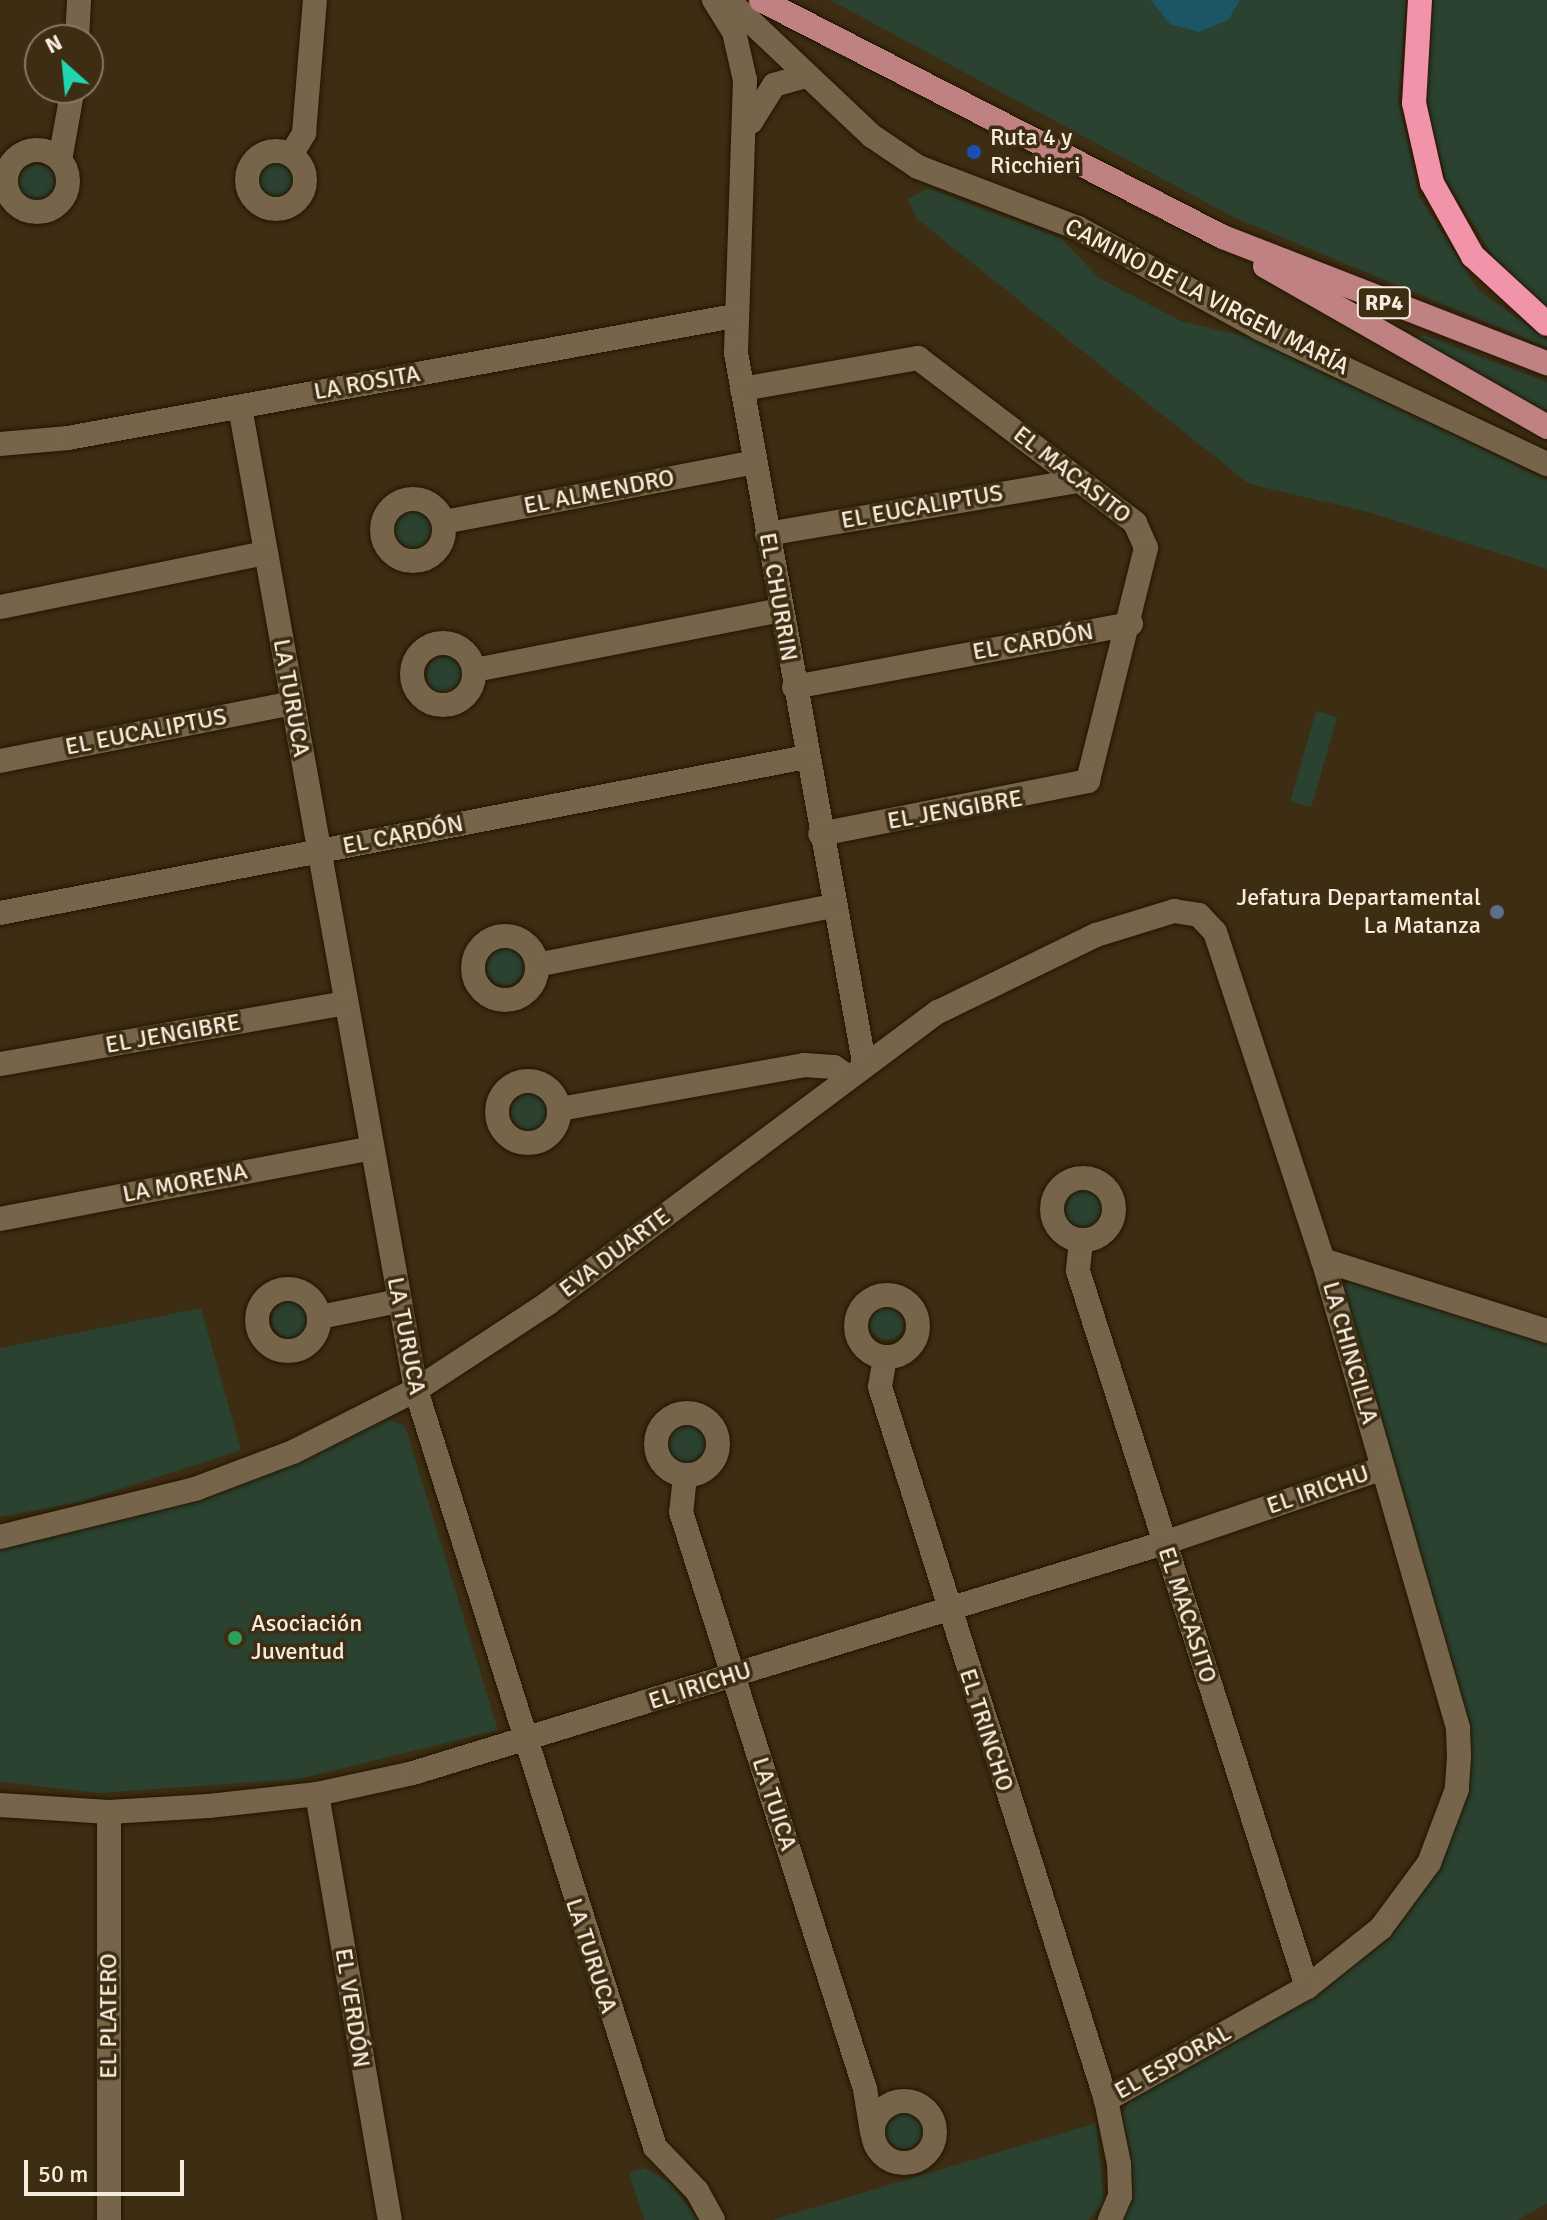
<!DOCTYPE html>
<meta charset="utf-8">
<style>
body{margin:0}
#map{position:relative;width:1547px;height:2220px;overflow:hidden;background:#3c2d13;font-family:Signika,sans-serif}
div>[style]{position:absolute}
.green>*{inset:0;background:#2a422f;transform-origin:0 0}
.round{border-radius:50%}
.water>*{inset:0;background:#1c5563}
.roads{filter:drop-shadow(0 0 2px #231500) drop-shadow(0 0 2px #231500)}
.minor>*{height:24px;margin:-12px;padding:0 12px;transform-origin:12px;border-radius:12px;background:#76654a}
.minor>.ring{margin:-12px;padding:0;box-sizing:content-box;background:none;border:24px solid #76654a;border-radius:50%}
.major>*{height:24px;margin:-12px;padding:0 12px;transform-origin:12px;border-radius:12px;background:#c08183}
.highway>*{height:24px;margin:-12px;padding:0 12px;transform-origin:12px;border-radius:12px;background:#f194a9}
.dots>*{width:22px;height:22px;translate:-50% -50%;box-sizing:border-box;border:4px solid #3c2d13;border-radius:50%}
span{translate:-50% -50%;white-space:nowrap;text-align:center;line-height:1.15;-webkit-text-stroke:7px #3c2d13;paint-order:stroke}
.shield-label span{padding:2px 6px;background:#3c2d13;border:2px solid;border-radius:6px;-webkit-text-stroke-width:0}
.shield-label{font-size:22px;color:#f6ecdd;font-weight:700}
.poi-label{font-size:24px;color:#f6ecdd}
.left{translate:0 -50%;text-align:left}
.right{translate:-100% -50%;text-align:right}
.street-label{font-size:24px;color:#f6ecdd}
.north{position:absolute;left:24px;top:24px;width:80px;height:80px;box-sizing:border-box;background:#3c2d13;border:2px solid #867964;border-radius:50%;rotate:333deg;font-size:22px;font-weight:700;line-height:32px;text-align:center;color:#f6ecdd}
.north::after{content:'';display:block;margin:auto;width:28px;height:36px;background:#22d5af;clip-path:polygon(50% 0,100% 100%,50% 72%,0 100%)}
.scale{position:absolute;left:24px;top:2160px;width:160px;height:36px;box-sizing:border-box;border:4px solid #f6ecdd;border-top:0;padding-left:10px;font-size:24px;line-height:28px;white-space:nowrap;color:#f6ecdd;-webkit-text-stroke:6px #3c2d13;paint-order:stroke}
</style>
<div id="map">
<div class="green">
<i style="clip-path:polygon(830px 0,1406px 0,1398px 99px,1419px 196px,1478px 290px,1547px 340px,1547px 347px,1235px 218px)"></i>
<i style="clip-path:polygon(1433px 0,1547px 0,1547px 308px,1503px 272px,1446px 180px,1425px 98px)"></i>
<i class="round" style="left:258px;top:162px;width:36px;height:36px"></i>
<i class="round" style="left:19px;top:165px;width:36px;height:36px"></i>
<i style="clip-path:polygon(928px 188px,1062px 239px,1099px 278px,1181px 321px,1252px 338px,1547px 480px,1547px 569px,1368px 512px,1249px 484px,916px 218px,908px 199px)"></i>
<i style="clip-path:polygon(1423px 335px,1547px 382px,1547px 414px,1419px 343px,1415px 338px)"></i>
<i class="round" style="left:395px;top:512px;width:36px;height:36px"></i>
<i class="round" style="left:427px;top:657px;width:36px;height:36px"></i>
<i style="left:1316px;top:711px;width:22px;height:94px;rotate:16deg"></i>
<i class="round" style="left:487px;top:949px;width:36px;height:36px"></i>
<i class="round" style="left:511px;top:1094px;width:36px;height:36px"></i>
<i class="round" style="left:1063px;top:1187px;width:40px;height:40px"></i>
<i style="clip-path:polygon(1352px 1282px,1547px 1342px,1547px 2204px,1517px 2220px,1121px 2220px,1120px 2119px,1130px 2099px,1389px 1936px,1467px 1791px,1342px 1286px)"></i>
<i class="round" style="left:272px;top:1302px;width:36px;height:36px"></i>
<i class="round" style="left:870px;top:1306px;width:34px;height:34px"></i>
<i style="clip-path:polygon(201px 1308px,241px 1450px,80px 1502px,0 1517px,0 1348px)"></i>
<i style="clip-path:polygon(383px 1417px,405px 1426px,498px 1730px,299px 1779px,99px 1793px,0 1782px,0 1546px,209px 1495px)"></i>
<i class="round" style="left:667px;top:1423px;width:40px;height:40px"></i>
<i class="round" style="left:886px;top:2113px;width:36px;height:36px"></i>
<i style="clip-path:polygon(1096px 2123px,1104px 2203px,1088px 2220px,772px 2220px)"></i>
<i style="clip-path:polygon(644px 2168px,669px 2182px,698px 2220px,644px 2220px,629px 2172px)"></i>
</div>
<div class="water">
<i style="clip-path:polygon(1151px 0,1240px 0,1228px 20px,1199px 32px,1170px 24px)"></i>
</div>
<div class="roads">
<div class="minor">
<i style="left:714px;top:0;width:38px;rotate:58deg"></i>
<i style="left:734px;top:32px;width:49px;rotate:77.1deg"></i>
<i style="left:745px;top:80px;width:273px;rotate:91.9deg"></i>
<i style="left:736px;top:353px;width:720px;rotate:79.77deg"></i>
<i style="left:728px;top:0;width:198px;rotate:43.4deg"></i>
<i style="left:872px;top:136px;width:55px;rotate:34deg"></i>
<i style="left:918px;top:167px;width:171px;rotate:20.9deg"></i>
<i style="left:1078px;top:228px;width:209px;rotate:28.9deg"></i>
<i style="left:1261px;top:329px;width:316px;rotate:25.3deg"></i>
<i style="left:77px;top:40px;width:40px;rotate:-87.1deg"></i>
<i style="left:751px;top:122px;width:44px;rotate:-58.1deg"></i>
<i style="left:774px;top:85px;width:33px;rotate:-16deg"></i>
<i class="ring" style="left:6px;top:150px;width:38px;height:38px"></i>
<i class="ring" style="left:247px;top:151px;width:34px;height:34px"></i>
<i style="left:291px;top:155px;width:26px;rotate:-59deg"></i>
<i style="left:304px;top:133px;width:133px;rotate:-85.3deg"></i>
<i style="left:60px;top:160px;width:73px;rotate:-79.8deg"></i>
<i style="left:742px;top:389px;width:179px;rotate:-10deg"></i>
<i style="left:918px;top:358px;width:273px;rotate:37.2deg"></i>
<i style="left:1135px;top:523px;width:27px;rotate:66deg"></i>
<i style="left:1146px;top:548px;width:240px;rotate:104deg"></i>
<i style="left:1088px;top:781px;width:273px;rotate:168.8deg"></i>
<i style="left:240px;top:407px;width:999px;rotate:79.85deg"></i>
<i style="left:416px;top:1390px;width:794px;rotate:72.48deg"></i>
<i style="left:655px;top:2147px;width:61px;rotate:46.3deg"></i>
<i style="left:697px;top:2191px;width:33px;rotate:61deg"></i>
<i style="left:0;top:444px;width:68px;rotate:-5deg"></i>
<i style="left:68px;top:438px;width:677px;rotate:-10.38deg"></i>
<i class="ring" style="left:382px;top:499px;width:38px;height:38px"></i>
<i style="left:444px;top:522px;width:317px;rotate:-10.9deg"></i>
<i style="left:767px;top:534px;width:314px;rotate:-9.7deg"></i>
<i style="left:0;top:607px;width:271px;rotate:-11.5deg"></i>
<i class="ring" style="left:412px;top:643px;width:38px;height:38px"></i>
<i style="left:475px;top:670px;width:311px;rotate:-11.1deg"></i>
<i style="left:794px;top:687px;width:343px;rotate:-10.6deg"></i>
<i style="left:0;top:761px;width:298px;rotate:-11.2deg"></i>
<i style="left:0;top:913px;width:821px;rotate:-10.95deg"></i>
<i class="ring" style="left:473px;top:936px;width:40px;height:40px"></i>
<i style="left:537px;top:965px;width:301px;rotate:-11.3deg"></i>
<i style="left:0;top:1064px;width:350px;rotate:-10deg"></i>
<i class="ring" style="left:497px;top:1081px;width:38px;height:38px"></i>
<i style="left:560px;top:1109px;width:248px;rotate:-10.2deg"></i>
<i style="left:804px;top:1065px;width:30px;rotate:4deg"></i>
<i style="left:834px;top:1067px;width:16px;rotate:35deg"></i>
<i class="ring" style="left:1052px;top:1178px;width:38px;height:38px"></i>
<i style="left:0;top:1219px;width:378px;rotate:-10.8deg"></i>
<i style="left:1081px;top:1241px;width:30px;rotate:96deg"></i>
<i style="left:1078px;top:1271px;width:752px;rotate:72.26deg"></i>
<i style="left:1323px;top:1260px;width:235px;rotate:17.6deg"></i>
<i class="ring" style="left:257px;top:1289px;width:38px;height:38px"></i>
<i class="ring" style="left:856px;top:1295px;width:38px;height:38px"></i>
<i style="left:320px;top:1317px;width:80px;rotate:-11.6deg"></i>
<i style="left:885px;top:1358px;width:29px;rotate:100deg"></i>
<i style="left:880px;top:1387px;width:748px;rotate:72.41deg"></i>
<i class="ring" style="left:656px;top:1413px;width:38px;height:38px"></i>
<i style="left:685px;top:1476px;width:36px;rotate:96deg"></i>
<i style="left:681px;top:1512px;width:606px;rotate:72.31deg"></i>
<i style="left:865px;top:2089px;width:44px;rotate:80.8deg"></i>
<i style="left:0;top:1537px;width:201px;rotate:-13.8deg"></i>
<i style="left:195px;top:1489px;width:105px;rotate:-20.7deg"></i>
<i style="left:293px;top:1452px;width:138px;rotate:-26.8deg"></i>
<i style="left:416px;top:1390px;width:157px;rotate:-33.3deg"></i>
<i style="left:547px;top:1304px;width:488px;rotate:-36.8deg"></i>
<i style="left:938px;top:1012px;width:176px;rotate:-26deg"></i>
<i style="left:1096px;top:935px;width:82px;rotate:-17.1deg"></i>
<i style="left:1174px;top:911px;width:25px;rotate:9deg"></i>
<i style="left:1199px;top:915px;width:23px;rotate:47deg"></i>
<i style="left:1215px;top:932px;width:345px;rotate:71.8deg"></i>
<i style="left:1323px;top:1260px;width:487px;rotate:73.9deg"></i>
<i style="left:1458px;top:1728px;width:29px;rotate:88deg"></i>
<i style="left:1459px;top:1757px;width:32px;rotate:94deg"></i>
<i style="left:1457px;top:1789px;width:79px;rotate:110.7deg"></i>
<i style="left:1429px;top:1863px;width:81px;rotate:126.4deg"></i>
<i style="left:1381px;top:1928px;width:95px;rotate:141.4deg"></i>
<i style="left:1307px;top:1987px;width:231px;rotate:150.7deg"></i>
<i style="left:1106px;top:2100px;width:65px;rotate:78.5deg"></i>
<i style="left:1119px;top:2164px;width:32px;rotate:88deg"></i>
<i style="left:1120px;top:2196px;width:26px;rotate:113deg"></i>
<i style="left:317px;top:1794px;width:432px;rotate:80.3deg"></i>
<i style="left:0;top:1805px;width:109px;rotate:3.7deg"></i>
<i style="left:109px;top:1812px;width:100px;rotate:-3.4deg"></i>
<i style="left:209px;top:1806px;width:109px;rotate:-6.3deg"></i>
<i style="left:317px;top:1794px;width:98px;rotate:-12.3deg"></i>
<i style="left:413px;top:1773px;width:785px;rotate:-17.03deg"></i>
<i style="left:1164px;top:1543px;width:231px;rotate:-18.9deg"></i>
<i style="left:109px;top:1812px;width:408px;rotate:90deg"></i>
<i class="ring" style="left:873px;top:2101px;width:38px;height:38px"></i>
</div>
<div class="major">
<i style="left:761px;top:0;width:519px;rotate:27.16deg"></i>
<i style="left:1223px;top:237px;width:348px;rotate:21.3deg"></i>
<i style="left:1265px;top:266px;width:325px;rotate:29.7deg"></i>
</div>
<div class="highway">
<i style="left:1420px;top:0;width:103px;rotate:93.3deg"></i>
<i style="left:1414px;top:103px;width:82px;rotate:77.3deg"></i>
<i style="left:1432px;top:183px;width:84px;rotate:60.7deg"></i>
<i style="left:1473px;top:256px;width:100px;rotate:42.6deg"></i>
</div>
</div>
<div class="dots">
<i style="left:974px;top:152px;background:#1a4fb4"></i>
<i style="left:1497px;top:912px;background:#5c6f8a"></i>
<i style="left:235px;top:1638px;background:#2e9e5b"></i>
</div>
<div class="shield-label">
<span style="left:1384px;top:303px">RP4</span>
</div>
<div class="poi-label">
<span class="left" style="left:990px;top:152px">Ruta 4 y<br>Ricchieri</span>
<span class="right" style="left:1481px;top:912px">Jefatura Departamental<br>La Matanza</span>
<span class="left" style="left:251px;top:1638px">Asociación<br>Juventud</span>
</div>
<div class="street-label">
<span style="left:1207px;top:297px;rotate:27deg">CAMINO DE LA VIRGEN MARÍA</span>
<span style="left:367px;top:383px;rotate:-10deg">LA ROSITA</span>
<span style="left:1072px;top:475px;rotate:38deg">EL MACASITO</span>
<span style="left:599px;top:492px;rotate:-11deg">EL ALMENDRO</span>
<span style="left:922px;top:507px;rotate:-10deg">EL EUCALIPTUS</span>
<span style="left:778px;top:597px;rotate:80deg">EL CHURRIN</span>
<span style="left:1033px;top:642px;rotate:-10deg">EL CARDÓN</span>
<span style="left:291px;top:698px;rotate:80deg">LA TURUCA</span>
<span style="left:146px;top:732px;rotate:-11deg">EL EUCALIPTUS</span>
<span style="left:955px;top:810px;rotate:-10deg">EL JENGIBRE</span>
<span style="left:403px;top:835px;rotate:-11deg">EL CARDÓN</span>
<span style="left:173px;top:1034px;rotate:-10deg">EL JENGIBRE</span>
<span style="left:185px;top:1183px;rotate:-11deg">LA MORENA</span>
<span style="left:615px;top:1253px;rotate:-37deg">EVA DUARTE</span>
<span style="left:406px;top:1336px;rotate:79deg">LA TURUCA</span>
<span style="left:1350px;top:1353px;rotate:74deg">LA CHINCILLA</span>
<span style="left:1318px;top:1490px;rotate:-19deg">EL IRICHU</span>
<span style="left:1187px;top:1615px;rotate:72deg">EL MACASITO</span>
<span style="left:700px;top:1686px;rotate:-18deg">EL IRICHU</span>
<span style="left:986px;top:1730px;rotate:72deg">EL TRINCHO</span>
<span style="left:774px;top:1804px;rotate:72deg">LA TUICA</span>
<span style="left:591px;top:1956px;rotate:72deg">LA TURUCA</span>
<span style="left:352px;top:2008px;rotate:81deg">EL VERDÓN</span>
<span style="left:109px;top:2016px;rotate:-90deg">EL PLATERO</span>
<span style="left:1173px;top:2062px;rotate:-29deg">EL ESPORAL</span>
</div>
<div class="north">N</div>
<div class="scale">50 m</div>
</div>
